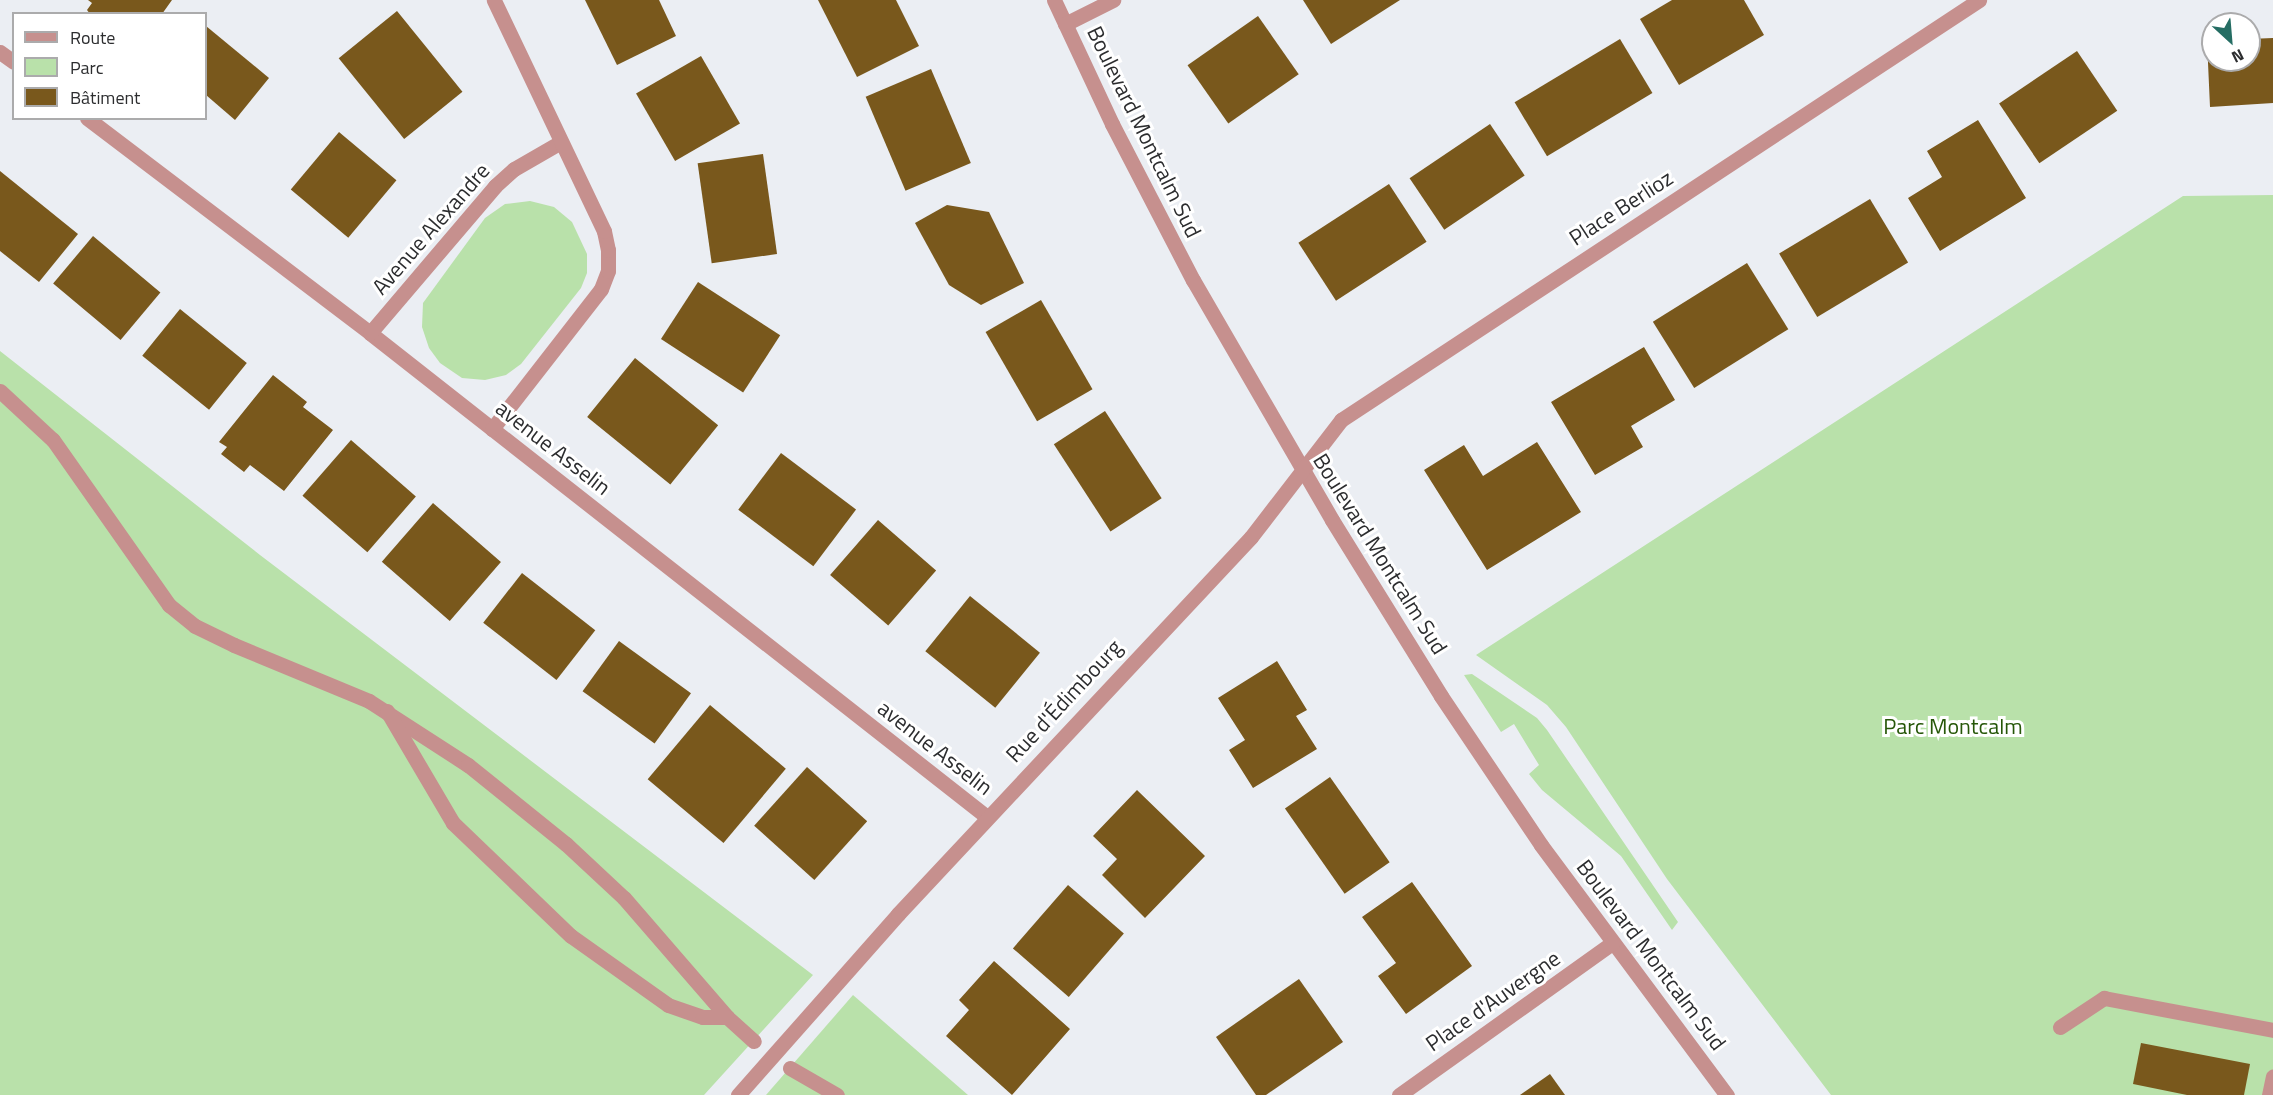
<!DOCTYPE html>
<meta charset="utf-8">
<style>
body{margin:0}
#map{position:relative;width:2273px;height:1095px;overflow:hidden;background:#ebeef3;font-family:"Titillium Web",sans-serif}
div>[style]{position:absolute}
.green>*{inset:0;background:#b9e1aa}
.building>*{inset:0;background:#79581c;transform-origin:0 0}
.minor>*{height:15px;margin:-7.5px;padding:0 7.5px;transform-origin:7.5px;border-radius:7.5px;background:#c6908e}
span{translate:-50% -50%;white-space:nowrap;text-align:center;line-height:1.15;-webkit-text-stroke:6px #fff;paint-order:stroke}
.street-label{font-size:22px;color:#2c2d2f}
.park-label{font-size:22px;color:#265708}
.legend{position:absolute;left:12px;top:12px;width:195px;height:108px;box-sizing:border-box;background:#fff;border:2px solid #ababac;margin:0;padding:8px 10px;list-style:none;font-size:18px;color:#2c2d2f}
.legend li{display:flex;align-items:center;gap:12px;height:30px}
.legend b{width:30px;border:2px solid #ababac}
.north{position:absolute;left:2201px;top:12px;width:60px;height:60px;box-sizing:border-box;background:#fff;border:2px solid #ababac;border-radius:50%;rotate:154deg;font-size:16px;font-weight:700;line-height:24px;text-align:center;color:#2c2d2f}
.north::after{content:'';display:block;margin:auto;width:21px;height:27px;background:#256d63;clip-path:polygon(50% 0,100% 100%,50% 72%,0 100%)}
</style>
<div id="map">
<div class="green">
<i style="clip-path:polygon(2273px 195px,2273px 1095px,1831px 1095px,1667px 879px,1566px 727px,1547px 705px,1476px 655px,2183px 196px)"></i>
<i style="clip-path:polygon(530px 201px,554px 207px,572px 222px,587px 254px,587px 273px,581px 288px,521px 364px,506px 375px,485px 380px,462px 378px,440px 363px,429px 348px,422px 327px,423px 303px,485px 218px,505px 204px)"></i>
<i style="clip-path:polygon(0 351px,260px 555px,813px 975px,704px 1095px,0 1095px)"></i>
<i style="clip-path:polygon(1472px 674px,1537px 718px,1547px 730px,1678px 922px,1672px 930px,1621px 856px,1542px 790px,1529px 774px,1539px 765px,1514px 724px,1501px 732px,1464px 675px)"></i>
<i style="clip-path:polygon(853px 995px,968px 1095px,766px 1095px)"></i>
</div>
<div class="building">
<i style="clip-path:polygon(88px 0,172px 0,162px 14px,90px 14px,87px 10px,92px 3px)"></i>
<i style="clip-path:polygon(585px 0,659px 0,676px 36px,617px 65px)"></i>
<i style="clip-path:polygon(818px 0,896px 0,919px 46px,857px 77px)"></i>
<i style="clip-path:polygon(1303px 0,1400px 0,1331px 44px)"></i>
<i style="clip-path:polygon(1672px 0,1744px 0,1764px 35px,1679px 85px,1640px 19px)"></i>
<i style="left:397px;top:11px;width:104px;height:75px;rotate:51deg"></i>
<i style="left:1258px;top:16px;width:71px;height:86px;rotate:55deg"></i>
<i style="clip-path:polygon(206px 26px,269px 78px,235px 120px,206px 95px)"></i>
<i style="clip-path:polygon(2273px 38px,2273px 103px,2210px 107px,2207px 41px,2213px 41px,2213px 60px,2249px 60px,2249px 39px)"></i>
<i style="left:1620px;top:39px;width:63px;height:123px;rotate:59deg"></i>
<i style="left:2077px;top:51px;width:72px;height:94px;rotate:56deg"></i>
<i style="left:701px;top:56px;width:78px;height:75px;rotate:60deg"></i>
<i style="left:931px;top:69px;width:102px;height:71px;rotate:67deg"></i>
<i style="clip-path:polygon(1978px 120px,2026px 198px,1940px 251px,1908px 198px,1942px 177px,1927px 151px)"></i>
<i style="left:1490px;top:124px;width:62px;height:97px;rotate:56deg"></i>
<i style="left:339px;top:132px;width:75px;height:75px;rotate:40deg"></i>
<i style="left:763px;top:154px;width:101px;height:66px;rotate:82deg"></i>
<i style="clip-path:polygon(0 171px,78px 234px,39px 282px,0 251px)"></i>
<i style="left:1389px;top:184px;width:69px;height:108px;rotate:57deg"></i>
<i style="left:1870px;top:199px;width:74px;height:106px;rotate:59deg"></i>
<i style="clip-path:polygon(947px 205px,989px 212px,1024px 283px,981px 305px,949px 285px,915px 223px)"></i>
<i style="left:93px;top:236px;width:88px;height:62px;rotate:40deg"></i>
<i style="left:1747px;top:263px;width:78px;height:111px;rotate:58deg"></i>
<i style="left:698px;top:282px;width:98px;height:68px;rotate:33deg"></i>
<i style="left:1041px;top:300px;width:103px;height:64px;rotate:60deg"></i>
<i style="left:180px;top:309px;width:86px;height:60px;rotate:39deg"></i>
<i style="clip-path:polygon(1644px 347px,1675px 400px,1631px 426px,1643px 447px,1595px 475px,1551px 402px)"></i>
<i style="left:635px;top:358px;width:107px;height:76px;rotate:39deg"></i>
<i style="clip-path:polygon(273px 375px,307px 402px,303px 407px,333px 430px,284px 491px,250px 465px,244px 472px,221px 454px,227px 447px,219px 442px)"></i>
<i style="left:1105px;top:411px;width:104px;height:61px;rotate:57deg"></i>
<i style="left:351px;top:440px;width:86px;height:74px;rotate:41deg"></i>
<i style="clip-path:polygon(1537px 442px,1581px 512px,1487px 570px,1424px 470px,1464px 445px,1483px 476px)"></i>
<i style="left:781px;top:453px;width:94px;height:71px;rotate:37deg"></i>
<i style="left:433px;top:503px;width:90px;height:78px;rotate:41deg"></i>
<i style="left:878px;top:520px;width:77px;height:73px;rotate:41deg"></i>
<i style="left:522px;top:573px;width:93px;height:63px;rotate:38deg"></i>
<i style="left:970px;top:596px;width:90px;height:71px;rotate:39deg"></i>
<i style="left:619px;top:641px;width:89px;height:62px;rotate:36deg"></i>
<i style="clip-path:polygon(1277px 661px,1307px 710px,1296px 716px,1317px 749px,1253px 788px,1229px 750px,1245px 740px,1218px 698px)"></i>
<i style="left:710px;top:705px;width:99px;height:97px;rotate:40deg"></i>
<i style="left:807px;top:767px;width:81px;height:79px;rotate:42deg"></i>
<i style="left:1330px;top:777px;width:104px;height:55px;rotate:55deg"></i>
<i style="clip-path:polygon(1137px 790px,1205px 856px,1145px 918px,1102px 875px,1117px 859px,1093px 836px)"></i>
<i style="clip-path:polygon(1412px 882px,1472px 966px,1406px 1014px,1378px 976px,1396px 963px,1362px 917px)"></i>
<i style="left:1068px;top:885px;width:74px;height:84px;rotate:41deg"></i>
<i style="clip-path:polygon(994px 961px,1070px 1029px,1012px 1095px,946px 1036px,969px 1010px,959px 1000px)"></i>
<i style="clip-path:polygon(1299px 979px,1343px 1042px,1266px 1095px,1256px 1095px,1216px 1037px)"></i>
<i style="clip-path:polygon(2141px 1043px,2250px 1064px,2244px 1095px,2187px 1095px,2133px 1084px)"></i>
<i style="clip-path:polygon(1550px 1074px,1565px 1095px,1520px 1095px)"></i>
</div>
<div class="minor">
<i style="left:1054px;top:0;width:137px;rotate:64.9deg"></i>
<i style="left:1112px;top:124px;width:176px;rotate:62.6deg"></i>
<i style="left:1193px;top:280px;width:277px;rotate:59.9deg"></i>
<i style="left:1332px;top:520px;width:207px;rotate:58.2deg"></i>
<i style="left:1441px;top:696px;width:179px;rotate:56.1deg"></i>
<i style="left:1541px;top:845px;width:312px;rotate:53.4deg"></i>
<i style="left:1065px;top:24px;width:54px;rotate:-26.6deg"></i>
<i style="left:0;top:52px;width:17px;rotate:36deg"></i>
<i style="left:87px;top:118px;width:355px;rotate:37.2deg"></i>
<i style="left:370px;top:333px;width:784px;rotate:38.11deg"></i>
<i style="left:370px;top:333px;width:193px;rotate:-49.6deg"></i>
<i style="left:495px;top:186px;width:25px;rotate:-42deg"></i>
<i style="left:514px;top:169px;width:54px;rotate:-29.9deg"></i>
<i style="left:0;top:391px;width:72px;rotate:42.8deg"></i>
<i style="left:53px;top:440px;width:202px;rotate:54.9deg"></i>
<i style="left:169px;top:605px;width:33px;rotate:39deg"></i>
<i style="left:195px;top:626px;width:43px;rotate:26deg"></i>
<i style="left:234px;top:645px;width:146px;rotate:22.5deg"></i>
<i style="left:369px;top:701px;width:118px;rotate:32.9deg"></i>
<i style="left:468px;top:765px;width:126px;rotate:38.9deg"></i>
<i style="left:566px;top:844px;width:79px;rotate:43deg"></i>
<i style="left:624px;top:898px;width:157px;rotate:49.1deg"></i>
<i style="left:727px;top:1017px;width:36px;rotate:42deg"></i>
<i style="left:492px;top:429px;width:177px;rotate:-52.1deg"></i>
<i style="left:601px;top:289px;width:19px;rotate:-69deg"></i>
<i style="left:608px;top:271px;width:21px;rotate:-90deg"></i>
<i style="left:608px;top:250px;width:19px;rotate:-102deg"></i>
<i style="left:604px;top:231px;width:256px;rotate:-115.5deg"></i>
<i style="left:387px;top:711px;width:130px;rotate:59.5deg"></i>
<i style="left:453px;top:823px;width:163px;rotate:43.8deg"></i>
<i style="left:571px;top:936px;width:119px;rotate:35.4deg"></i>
<i style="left:668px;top:1005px;width:37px;rotate:19deg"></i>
<i style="left:703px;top:1017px;width:24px"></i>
<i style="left:2060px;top:1027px;width:53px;rotate:-33.4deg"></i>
<i style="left:2104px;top:998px;width:172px;rotate:10.7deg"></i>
<i style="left:790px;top:1068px;width:54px;rotate:29.9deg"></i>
<i style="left:738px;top:1095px;width:242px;rotate:-48.5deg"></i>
<i style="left:898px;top:914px;width:516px;rotate:-46.88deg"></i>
<i style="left:1251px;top:537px;width:148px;rotate:-52.4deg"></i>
<i style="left:1341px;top:420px;width:764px;rotate:-33.36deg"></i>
<i style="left:1399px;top:1095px;width:262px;rotate:-35.5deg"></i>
<i style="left:2269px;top:1095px;width:19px;rotate:-78deg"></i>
</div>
<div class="street-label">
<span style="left:1144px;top:132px;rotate:64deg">Boulevard Montcalm Sud</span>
<span style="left:1621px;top:208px;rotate:-33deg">Place Berlioz</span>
<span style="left:431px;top:229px;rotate:-49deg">Avenue Alexandre</span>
<span style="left:553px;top:448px;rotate:38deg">avenue Asselin</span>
<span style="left:1380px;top:554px;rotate:58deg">Boulevard Montcalm Sud</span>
<span style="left:1064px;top:701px;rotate:-47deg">Rue d'Édimbourg</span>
<span style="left:935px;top:748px;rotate:38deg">avenue Asselin</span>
<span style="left:1651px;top:955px;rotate:53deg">Boulevard Montcalm Sud</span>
<span style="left:1493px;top:1001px;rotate:-35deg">Place d'Auvergne</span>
</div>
<div class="park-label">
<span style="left:1953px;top:727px">Parc Montcalm</span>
</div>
<ul class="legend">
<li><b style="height:8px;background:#c6908e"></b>Route</li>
<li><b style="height:16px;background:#b9e1aa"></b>Parc</li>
<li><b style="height:16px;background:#79581c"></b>Bâtiment</li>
</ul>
<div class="north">N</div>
</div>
